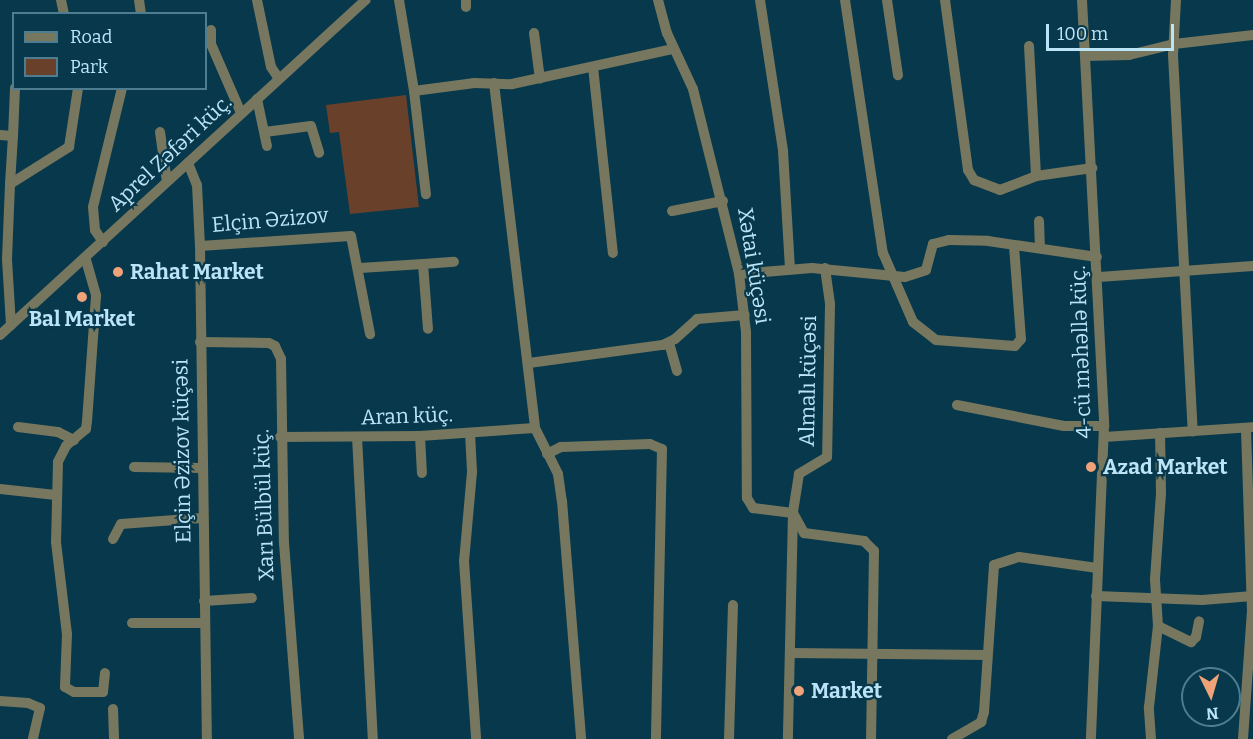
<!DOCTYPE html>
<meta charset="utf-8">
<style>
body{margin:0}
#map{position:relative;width:1253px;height:739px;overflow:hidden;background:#07384b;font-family:Bitter,serif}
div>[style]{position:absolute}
.green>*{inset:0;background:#69412a}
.minor>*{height:10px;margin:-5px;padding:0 5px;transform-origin:5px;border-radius:5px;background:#76775e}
.dots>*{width:16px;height:16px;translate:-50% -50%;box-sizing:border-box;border:3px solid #07384b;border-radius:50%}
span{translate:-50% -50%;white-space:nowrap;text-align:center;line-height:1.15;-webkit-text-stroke:4.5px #07384b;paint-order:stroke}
.street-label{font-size:21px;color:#bce4f7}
.poi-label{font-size:21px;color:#bce4f7;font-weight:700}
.left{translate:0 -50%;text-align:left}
.legend{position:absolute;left:12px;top:12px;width:195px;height:78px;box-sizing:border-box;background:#07384b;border:2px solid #4f7d90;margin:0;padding:8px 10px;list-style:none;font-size:18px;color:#bce4f7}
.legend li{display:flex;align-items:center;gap:12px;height:30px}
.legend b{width:30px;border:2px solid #4f7d90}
.north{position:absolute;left:1181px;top:667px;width:60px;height:60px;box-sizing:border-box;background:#07384b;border:2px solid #4f7d90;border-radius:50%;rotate:175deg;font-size:16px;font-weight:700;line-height:24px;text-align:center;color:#bce4f7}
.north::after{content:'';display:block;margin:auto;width:21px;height:27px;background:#f0a378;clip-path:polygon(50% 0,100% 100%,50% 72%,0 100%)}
.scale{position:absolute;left:1046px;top:24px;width:128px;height:27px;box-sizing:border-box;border:3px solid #bce4f7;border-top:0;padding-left:8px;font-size:18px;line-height:21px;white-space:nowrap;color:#bce4f7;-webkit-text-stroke:4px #07384b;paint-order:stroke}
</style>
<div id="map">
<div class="green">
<i style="clip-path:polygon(406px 95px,419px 207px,350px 214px,339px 132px,330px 133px,326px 105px)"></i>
</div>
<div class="minor">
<i style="left:61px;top:0;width:14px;rotate:78deg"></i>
<i style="left:139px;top:0;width:14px;rotate:82deg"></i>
<i style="left:257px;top:0;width:68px;rotate:78.2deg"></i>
<i style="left:271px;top:67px;width:14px;rotate:56deg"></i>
<i style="left:399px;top:0;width:92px;rotate:80.6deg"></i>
<i style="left:414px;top:91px;width:61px;rotate:-7.6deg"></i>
<i style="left:474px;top:83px;width:38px;rotate:2deg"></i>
<i style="left:512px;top:84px;width:165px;rotate:-12.3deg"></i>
<i style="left:466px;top:0;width:7px;rotate:90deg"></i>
<i style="left:658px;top:0;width:34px;rotate:75deg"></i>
<i style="left:667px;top:33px;width:62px;rotate:65.1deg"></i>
<i style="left:693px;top:89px;width:191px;rotate:76deg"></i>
<i style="left:739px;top:274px;width:58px;rotate:83.1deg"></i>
<i style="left:746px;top:332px;width:166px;rotate:89.7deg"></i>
<i style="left:747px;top:498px;width:12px;rotate:59deg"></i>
<i style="left:753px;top:508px;width:40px;rotate:7.1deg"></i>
<i style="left:793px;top:513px;width:226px;rotate:91.3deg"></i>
<i style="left:760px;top:0;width:153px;rotate:81.3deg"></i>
<i style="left:783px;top:151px;width:118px;rotate:86.6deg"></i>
<i style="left:845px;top:0;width:256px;rotate:81.5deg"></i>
<i style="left:883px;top:253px;width:75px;rotate:66.5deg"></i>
<i style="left:913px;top:322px;width:29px;rotate:38deg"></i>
<i style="left:936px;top:340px;width:79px;rotate:4.3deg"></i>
<i style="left:1015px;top:346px;width:9px;rotate:-49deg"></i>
<i style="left:1021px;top:339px;width:94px;rotate:-94.3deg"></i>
<i style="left:887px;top:0;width:76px;rotate:81.7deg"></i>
<i style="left:945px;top:0;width:172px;rotate:82.3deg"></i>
<i style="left:968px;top:170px;width:12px;rotate:59deg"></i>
<i style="left:974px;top:180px;width:28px;rotate:21deg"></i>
<i style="left:1000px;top:190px;width:39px;rotate:-21deg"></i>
<i style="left:1036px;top:176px;width:57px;rotate:-8.1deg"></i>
<i style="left:1082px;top:0;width:427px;rotate:87deg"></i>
<i style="left:1104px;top:426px;width:313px;rotate:92.4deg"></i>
<i style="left:1176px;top:0;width:55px;rotate:93.1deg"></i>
<i style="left:1173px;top:55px;width:377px;rotate:87deg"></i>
<i style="left:211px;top:30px;width:14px;rotate:90deg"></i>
<i style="left:211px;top:44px;width:75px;rotate:66.5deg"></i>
<i style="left:534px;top:33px;width:46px;rotate:82.6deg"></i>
<i style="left:1029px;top:46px;width:130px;rotate:86.9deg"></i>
<i style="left:1085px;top:56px;width:44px;rotate:-1.3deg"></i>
<i style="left:1129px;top:55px;width:46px;rotate:-13.7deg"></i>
<i style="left:1174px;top:44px;width:80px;rotate:-6.5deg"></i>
<i style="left:593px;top:67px;width:187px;rotate:83.9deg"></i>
<i style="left:494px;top:83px;width:347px;rotate:83.2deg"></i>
<i style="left:535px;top:428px;width:51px;rotate:63.4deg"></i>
<i style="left:558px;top:474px;width:27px;rotate:82deg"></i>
<i style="left:562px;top:501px;width:239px;rotate:85.4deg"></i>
<i style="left:414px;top:91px;width:104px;rotate:83.4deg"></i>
<i style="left:257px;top:99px;width:48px;rotate:78deg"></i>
<i style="left:160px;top:132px;width:50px;rotate:82deg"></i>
<i style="left:265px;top:132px;width:46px;rotate:-7.4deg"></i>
<i style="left:311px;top:126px;width:28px;rotate:73deg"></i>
<i style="left:0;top:135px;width:13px;rotate:4deg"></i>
<i style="left:13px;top:136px;width:48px;rotate:93.6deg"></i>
<i style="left:13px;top:136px;width:48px;rotate:-87.6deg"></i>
<i style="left:188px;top:163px;width:24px;rotate:68deg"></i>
<i style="left:197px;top:185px;width:61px;rotate:87.2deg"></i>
<i style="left:200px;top:246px;width:493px;rotate:89.2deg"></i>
<i style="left:672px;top:211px;width:52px;rotate:-11.1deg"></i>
<i style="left:1039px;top:221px;width:27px;rotate:88deg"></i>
<i style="left:103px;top:242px;width:14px;rotate:-124deg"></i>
<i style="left:95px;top:230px;width:23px;rotate:-95deg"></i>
<i style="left:93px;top:207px;width:122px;rotate:-76.3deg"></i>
<i style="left:200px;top:246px;width:151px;rotate:-3.8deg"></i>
<i style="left:351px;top:236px;width:100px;rotate:79deg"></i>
<i style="left:86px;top:260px;width:37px;rotate:74deg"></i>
<i style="left:96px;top:296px;width:125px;rotate:94.1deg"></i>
<i style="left:87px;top:421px;width:8px;rotate:97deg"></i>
<i style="left:86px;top:429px;width:26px;rotate:140deg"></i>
<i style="left:66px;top:446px;width:18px;rotate:117deg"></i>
<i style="left:58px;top:462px;width:80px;rotate:91.4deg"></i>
<i style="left:56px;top:542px;width:93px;rotate:83.2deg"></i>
<i style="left:67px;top:634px;width:53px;rotate:92.2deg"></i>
<i style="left:65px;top:687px;width:10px;rotate:29deg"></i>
<i style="left:74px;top:692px;width:29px"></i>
<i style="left:103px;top:692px;width:19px;rotate:-84deg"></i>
<i style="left:423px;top:264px;width:31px;rotate:-4deg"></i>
<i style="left:360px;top:268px;width:63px;rotate:-3.6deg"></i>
<i style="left:423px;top:264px;width:65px;rotate:85.6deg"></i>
<i style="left:825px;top:268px;width:37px;rotate:82deg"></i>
<i style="left:830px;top:305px;width:152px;rotate:91.1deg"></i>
<i style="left:827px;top:457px;width:33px;rotate:149deg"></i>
<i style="left:799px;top:474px;width:39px;rotate:99deg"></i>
<i style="left:793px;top:513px;width:23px;rotate:61deg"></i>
<i style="left:804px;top:533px;width:61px;rotate:7.6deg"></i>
<i style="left:864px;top:541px;width:14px;rotate:45deg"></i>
<i style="left:874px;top:551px;width:188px;rotate:90.9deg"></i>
<i style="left:739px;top:274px;width:73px;rotate:-4.7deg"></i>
<i style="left:812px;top:268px;width:93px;rotate:5.5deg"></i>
<i style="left:905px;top:277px;width:22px;rotate:-18deg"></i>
<i style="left:926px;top:270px;width:27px;rotate:-75deg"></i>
<i style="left:933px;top:244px;width:16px;rotate:-14deg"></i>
<i style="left:949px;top:240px;width:39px;rotate:1deg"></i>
<i style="left:988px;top:241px;width:110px;rotate:8.4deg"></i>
<i style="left:1099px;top:277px;width:154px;rotate:-4.1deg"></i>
<i style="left:11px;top:325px;width:66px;rotate:-93.5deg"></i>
<i style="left:7px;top:259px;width:75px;rotate:-87.7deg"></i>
<i style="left:10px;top:184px;width:70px;rotate:-32.1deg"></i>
<i style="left:69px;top:147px;width:60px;rotate:-81.3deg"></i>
<i style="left:0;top:335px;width:496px;rotate:-42.5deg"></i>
<i style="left:200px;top:342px;width:69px;rotate:0.8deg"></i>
<i style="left:269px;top:343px;width:7px;rotate:27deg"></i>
<i style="left:275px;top:346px;width:14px;rotate:65deg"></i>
<i style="left:281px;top:359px;width:184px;rotate:89.1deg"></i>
<i style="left:284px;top:543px;width:197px;rotate:85.6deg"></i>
<i style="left:669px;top:343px;width:29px;rotate:74deg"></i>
<i style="left:529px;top:363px;width:135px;rotate:-7.7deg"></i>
<i style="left:663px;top:345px;width:13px;rotate:-27deg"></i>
<i style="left:675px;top:339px;width:30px;rotate:-42deg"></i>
<i style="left:697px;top:319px;width:48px;rotate:-4.8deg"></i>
<i style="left:957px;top:405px;width:109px;rotate:11.1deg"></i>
<i style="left:1064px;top:426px;width:40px"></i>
<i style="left:18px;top:427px;width:40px;rotate:7.1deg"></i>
<i style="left:58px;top:432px;width:18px;rotate:27deg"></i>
<i style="left:470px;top:433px;width:39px;rotate:87deg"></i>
<i style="left:472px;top:472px;width:89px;rotate:95.1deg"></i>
<i style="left:464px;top:561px;width:178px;rotate:86.1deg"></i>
<i style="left:420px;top:436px;width:37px;rotate:87deg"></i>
<i style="left:280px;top:437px;width:140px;rotate:-0.4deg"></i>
<i style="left:420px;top:436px;width:115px;rotate:-4deg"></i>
<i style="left:357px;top:437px;width:302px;rotate:87deg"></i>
<i style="left:1104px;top:437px;width:149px;rotate:-3.8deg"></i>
<i style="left:547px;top:454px;width:16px;rotate:-27deg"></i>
<i style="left:561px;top:447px;width:89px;rotate:-1.9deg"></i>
<i style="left:650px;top:444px;width:13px;rotate:23deg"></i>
<i style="left:662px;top:449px;width:290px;rotate:91.2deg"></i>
<i style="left:134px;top:467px;width:67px;rotate:0.9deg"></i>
<i style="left:0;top:489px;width:56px;rotate:6.1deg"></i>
<i style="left:113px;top:539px;width:17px;rotate:-62deg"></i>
<i style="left:121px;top:524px;width:81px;rotate:-4.2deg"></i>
<i style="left:1096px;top:596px;width:106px;rotate:2.2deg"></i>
<i style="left:1202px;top:600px;width:51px;rotate:-4.5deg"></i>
<i style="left:204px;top:601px;width:48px;rotate:-3.6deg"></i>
<i style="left:132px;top:623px;width:72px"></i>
<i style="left:1158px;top:626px;width:37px;rotate:26deg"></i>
<i style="left:1191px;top:642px;width:7px;rotate:-45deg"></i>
<i style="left:1196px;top:637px;width:16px;rotate:-79deg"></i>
<i style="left:790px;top:653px;width:197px;rotate:0.6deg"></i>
<i style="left:0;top:701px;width:28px;rotate:4deg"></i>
<i style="left:28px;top:703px;width:13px;rotate:23deg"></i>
<i style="left:40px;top:708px;width:32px;rotate:103deg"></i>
<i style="left:113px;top:709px;width:30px;rotate:88deg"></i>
<i style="left:729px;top:739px;width:134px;rotate:-88.3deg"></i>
<i style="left:952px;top:739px;width:34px;rotate:-30deg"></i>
<i style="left:981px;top:722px;width:10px;rotate:-73deg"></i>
<i style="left:984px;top:712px;width:147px;rotate:-86.1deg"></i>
<i style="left:994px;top:565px;width:26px;rotate:-18deg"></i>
<i style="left:1019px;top:557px;width:79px;rotate:8deg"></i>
<i style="left:1151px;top:739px;width:32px;rotate:-94deg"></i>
<i style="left:1149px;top:707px;width:81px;rotate:-83.7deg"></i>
<i style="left:1158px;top:626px;width:47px;rotate:-93.7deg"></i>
<i style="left:1155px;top:579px;width:85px;rotate:-86deg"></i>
<i style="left:1161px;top:494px;width:61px;rotate:-90.9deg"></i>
<i style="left:1243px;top:739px;width:128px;rotate:-86deg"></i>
<i style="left:1252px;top:611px;width:183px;rotate:-91.9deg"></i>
</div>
<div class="dots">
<i style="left:118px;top:272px;background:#f0a378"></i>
<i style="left:82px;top:297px;background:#f0a378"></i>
<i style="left:1091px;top:467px;background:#f0a378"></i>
<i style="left:799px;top:691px;background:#f0a378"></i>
</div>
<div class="street-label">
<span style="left:170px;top:153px;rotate:-43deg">Aprel Zəfəri küç.</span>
<span style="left:270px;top:220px;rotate:-5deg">Elçin Əzizov</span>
<span style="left:754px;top:266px;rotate:81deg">Xətai küçəsi</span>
<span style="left:1081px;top:352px;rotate:-92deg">4-cü məhəllə küç.</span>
<span style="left:808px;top:381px;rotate:-89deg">Almalı küçəsi</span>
<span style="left:407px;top:416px;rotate:-2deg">Aran küç.</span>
<span style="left:182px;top:451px;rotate:-91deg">Elçin Əzizov küçəsi</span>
<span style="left:264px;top:505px;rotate:-92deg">Xarı Bülbül küç.</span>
</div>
<div class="poi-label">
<span class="left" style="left:130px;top:272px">Rahat Market</span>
<span style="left:82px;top:319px">Bal Market</span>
<span class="left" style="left:1103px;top:467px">Azad Market</span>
<span class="left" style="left:811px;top:691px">Market</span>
</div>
<ul class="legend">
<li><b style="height:8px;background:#76775e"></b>Road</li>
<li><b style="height:16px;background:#69412a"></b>Park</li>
</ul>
<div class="north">N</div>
<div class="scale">100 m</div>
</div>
